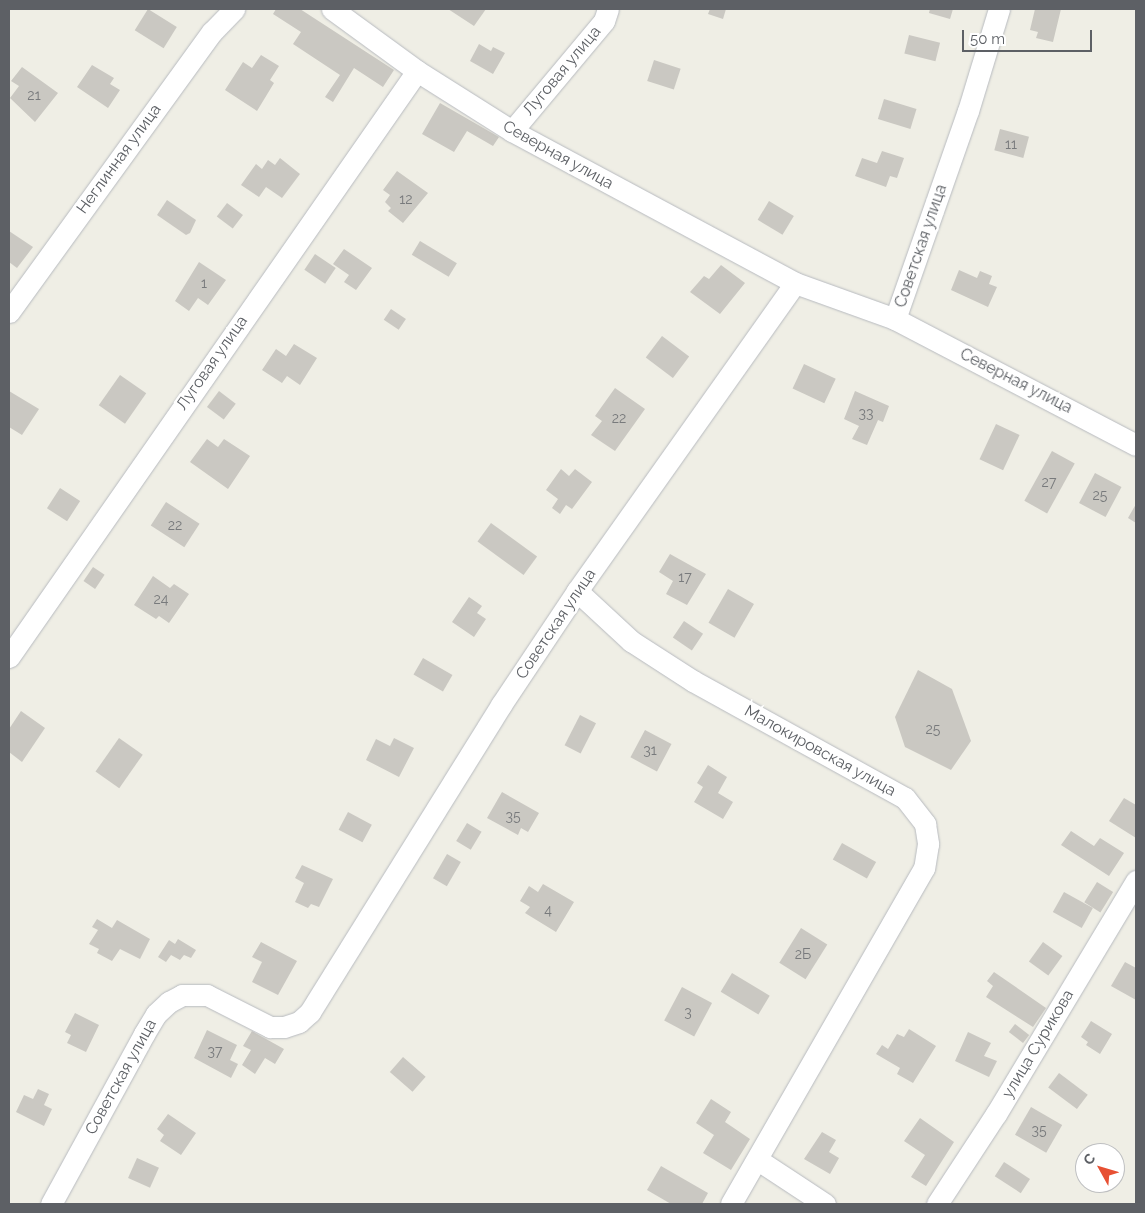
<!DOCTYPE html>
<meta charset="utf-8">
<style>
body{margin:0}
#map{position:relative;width:1145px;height:1213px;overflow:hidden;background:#efeee5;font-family:Raleway,sans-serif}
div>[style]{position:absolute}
.building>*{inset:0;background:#cac8c2;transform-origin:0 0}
.roads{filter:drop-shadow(0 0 1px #b7babf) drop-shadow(0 0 1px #b7babf)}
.street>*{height:21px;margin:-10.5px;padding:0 10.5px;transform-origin:10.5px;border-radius:10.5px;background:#fff}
span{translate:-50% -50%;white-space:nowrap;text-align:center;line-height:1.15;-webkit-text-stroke:5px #fff;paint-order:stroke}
.number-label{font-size:14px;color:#787a7c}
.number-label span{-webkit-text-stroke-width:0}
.street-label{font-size:16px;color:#5d6065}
.frame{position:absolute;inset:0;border:10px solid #5d6065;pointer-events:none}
.north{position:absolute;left:1075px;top:1143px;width:50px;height:50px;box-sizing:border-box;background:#fff;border:1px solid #bebfc1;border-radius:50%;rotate:309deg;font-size:14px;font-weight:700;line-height:20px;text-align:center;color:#5d6065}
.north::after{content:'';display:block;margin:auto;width:18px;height:22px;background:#e75033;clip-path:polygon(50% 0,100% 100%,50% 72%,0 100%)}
.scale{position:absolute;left:962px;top:30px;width:130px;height:22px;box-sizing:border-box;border:2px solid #5d6065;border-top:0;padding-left:6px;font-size:15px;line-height:18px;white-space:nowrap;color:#5d6065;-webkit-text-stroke:4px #fff;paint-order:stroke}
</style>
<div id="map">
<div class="building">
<i style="left:148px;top:9px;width:34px;height:25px;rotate:32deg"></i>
<i style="clip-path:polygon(276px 9px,300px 9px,394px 70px,383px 87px,354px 68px,333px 102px,325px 97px,340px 75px,293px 44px,301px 32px,273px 14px)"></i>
<i style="clip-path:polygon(448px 9px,486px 9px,474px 26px)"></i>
<i style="clip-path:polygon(710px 9px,726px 9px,723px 19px,708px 14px)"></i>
<i style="clip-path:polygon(930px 9px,953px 9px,950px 19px,929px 13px)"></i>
<i style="clip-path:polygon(1035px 9px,1061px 9px,1053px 42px,1036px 38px,1038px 32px,1030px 30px)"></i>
<i style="left:909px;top:35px;width:32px;height:19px;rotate:14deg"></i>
<i style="clip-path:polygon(479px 44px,491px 51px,493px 47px,505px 53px,493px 74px,470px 61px)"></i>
<i style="clip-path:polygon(261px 55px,279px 66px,270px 80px,274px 83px,257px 111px,225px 90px,243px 62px,252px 68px)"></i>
<i style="left:654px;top:60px;width:28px;height:22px;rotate:18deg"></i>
<i style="clip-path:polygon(92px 65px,114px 78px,110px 84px,120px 90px,108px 108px,77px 87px)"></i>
<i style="clip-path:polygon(22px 67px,58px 93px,35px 122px,10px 98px,19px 86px,11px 81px)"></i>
<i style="left:884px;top:99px;width:34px;height:21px;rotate:17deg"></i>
<i style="clip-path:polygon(440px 103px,499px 137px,493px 146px,467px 131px,454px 152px,422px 134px)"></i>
<i style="left:1000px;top:129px;width:30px;height:22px;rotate:15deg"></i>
<i style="clip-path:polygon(882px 151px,904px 158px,897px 178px,890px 176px,886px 187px,855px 176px,862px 158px,877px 163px)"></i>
<i style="clip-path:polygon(280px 158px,300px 174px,282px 198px,266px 187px,259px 197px,241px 185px,256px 164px,262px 169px,268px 160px,275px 165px)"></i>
<i style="clip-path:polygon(397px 171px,428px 193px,403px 223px,388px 211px,391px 208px,385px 202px,390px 195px,383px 190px)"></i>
<i style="clip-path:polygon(167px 200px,196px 220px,190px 233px,186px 235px,157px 215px)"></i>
<i style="left:769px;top:201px;width:29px;height:22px;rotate:31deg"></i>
<i style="left:227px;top:203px;width:20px;height:17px;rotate:37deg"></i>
<i style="clip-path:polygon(9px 231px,33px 247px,17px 268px,9px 262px)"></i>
<i style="left:420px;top:241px;width:43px;height:16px;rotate:31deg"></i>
<i style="clip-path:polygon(344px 249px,372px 268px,356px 290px,344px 282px,349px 275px,333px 264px)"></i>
<i style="left:315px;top:254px;width:25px;height:19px;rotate:34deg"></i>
<i style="clip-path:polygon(199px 262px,226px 280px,208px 305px,198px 298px,189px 311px,175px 301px)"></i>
<i style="clip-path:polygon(721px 265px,745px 283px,720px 314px,690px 292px,704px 276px,709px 279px)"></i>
<i style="clip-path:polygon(959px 270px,977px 278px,980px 271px,992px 276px,989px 284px,997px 287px,988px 307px,951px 290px)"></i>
<i style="left:391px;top:309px;width:18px;height:13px;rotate:34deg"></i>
<i style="left:662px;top:336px;width:34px;height:27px;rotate:37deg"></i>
<i style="clip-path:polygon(294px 344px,317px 358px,300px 385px,287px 376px,282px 383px,262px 370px,276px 349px,286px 356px)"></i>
<i style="left:804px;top:364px;width:35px;height:27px;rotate:25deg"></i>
<i style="left:120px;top:375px;width:32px;height:37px;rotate:35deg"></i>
<i style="clip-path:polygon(615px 388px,645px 409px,615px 451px,591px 435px,602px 421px,595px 416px)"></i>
<i style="clip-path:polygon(9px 391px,39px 409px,22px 435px,9px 427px)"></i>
<i style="left:219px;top:391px;width:21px;height:20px;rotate:37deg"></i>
<i style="clip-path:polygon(855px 391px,889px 406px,883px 422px,878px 420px,867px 445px,852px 439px,859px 426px,844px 419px)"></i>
<i style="left:996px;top:424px;width:26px;height:39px;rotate:25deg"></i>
<i style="clip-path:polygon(207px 439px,218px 447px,224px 439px,250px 456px,228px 489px,190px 462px)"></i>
<i style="left:1052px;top:451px;width:26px;height:57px;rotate:29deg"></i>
<i style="clip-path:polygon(561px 469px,569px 476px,575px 469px,592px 482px,572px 509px,566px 505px,560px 514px,552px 508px,558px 499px,546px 490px)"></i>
<i style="left:1095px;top:473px;width:30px;height:34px;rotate:28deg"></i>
<i style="left:60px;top:488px;width:24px;height:24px;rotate:33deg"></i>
<i style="left:166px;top:502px;width:40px;height:28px;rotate:33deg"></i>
<i style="clip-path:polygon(1136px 504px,1136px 523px,1128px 518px)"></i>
<i style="left:491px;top:523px;width:57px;height:23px;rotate:36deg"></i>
<i style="clip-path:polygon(670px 554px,706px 574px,687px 605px,666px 594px,673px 581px,659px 572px)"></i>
<i style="left:93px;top:567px;width:14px;height:17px;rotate:34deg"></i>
<i style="clip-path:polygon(153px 576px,170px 588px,174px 584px,189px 594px,169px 623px,159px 616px,156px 619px,134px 605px)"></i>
<i style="left:728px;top:589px;width:30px;height:39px;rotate:30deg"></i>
<i style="clip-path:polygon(469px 597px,482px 606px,477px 613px,486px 619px,474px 637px,452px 622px)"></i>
<i style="left:684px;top:621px;width:23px;height:20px;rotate:34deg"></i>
<i style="left:423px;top:658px;width:34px;height:19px;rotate:30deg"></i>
<i style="clip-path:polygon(918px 670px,952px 689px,971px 741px,951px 770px,905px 747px,895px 717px)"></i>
<i style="clip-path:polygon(21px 711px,45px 728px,22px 762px,9px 752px,9px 729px)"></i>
<i style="left:580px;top:715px;width:18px;height:34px;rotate:27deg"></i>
<i style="left:645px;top:730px;width:30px;height:31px;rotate:28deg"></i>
<i style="left:119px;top:738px;width:29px;height:41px;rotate:35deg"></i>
<i style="clip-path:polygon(394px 738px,414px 748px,399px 777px,366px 760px,376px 739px,390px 746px)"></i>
<i style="clip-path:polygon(708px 765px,727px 777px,718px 793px,733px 802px,723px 819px,694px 802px,703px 787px,697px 783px)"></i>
<i style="clip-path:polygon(502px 792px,539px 813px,528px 832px,521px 828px,518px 835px,487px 818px)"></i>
<i style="clip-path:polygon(1124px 798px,1136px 805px,1136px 838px,1109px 821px)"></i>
<i style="left:348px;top:812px;width:27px;height:20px;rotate:28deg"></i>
<i style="left:467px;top:823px;width:17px;height:21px;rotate:31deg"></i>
<i style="clip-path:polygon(1071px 831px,1094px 846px,1100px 838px,1124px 853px,1109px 876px,1061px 845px)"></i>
<i style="left:842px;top:843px;width:39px;height:19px;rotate:29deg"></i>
<i style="left:447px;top:854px;width:16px;height:28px;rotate:30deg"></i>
<i style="clip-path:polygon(302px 865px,333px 879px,319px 907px,311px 904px,308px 908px,295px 902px,304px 883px,295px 878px)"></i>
<i style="left:1097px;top:882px;width:19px;height:24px;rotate:32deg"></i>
<i style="clip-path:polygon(543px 884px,574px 902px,556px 932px,525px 913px,530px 907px,520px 901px,529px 886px,538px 892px)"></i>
<i style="left:1064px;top:892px;width:33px;height:23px;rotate:29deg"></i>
<i style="clip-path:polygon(97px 919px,112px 928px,117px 920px,150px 939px,140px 959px,120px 949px,112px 961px,97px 953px,99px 949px,89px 944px,98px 930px,92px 927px)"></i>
<i style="left:801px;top:928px;width:31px;height:41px;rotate:32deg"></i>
<i style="clip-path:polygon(178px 939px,196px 950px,191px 958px,184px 955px,180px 960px,171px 955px,166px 962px,158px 957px,169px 940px,175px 944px)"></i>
<i style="clip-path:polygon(261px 942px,297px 961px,278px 995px,252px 982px,262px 962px,252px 957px)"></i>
<i style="left:1043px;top:942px;width:24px;height:24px;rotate:36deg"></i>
<i style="clip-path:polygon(1125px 962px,1136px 968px,1136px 1000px,1111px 986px)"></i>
<i style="clip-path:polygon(994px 972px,1046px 1008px,1033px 1027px,986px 997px,993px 986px,987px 981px)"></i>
<i style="left:732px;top:973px;width:44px;height:22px;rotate:31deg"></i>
<i style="left:682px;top:987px;width:34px;height:38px;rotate:28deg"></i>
<i style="clip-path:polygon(75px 1013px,99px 1025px,86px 1052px,67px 1043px,71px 1035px,65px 1032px)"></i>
<i style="clip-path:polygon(1091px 1021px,1112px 1034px,1100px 1054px,1086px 1045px,1088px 1042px,1081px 1037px)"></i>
<i style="left:1015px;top:1024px;width:18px;height:10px;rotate:38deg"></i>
<i style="clip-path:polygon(909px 1029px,936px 1046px,913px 1083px,897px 1074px,900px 1068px,876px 1054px,882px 1045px,888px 1049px,897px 1034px,904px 1037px)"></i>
<i style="clip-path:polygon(207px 1030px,237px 1045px,230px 1060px,238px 1064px,231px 1078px,194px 1058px)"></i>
<i style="clip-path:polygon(252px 1031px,284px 1049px,275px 1064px,265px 1058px,255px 1074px,242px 1065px,251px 1050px,243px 1046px)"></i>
<i style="clip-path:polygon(968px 1032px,991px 1043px,984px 1056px,997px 1061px,989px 1077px,955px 1061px)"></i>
<i style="left:403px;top:1057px;width:30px;height:20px;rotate:41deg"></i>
<i style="left:1059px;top:1073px;width:36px;height:18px;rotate:37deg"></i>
<i style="clip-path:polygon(38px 1089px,49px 1094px,44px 1105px,52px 1109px,44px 1126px,16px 1112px,24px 1095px,33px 1099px)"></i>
<i style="clip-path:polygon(711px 1099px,731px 1112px,725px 1122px,750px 1139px,731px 1170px,703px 1153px,714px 1135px,696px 1123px)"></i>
<i style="left:1031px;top:1107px;width:36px;height:32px;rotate:30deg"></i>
<i style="clip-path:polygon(168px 1114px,196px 1133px,181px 1155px,160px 1141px,164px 1135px,157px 1129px)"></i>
<i style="clip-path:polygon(920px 1118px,954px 1142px,926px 1186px,911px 1177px,925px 1155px,904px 1141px)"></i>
<i style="clip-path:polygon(822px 1132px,836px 1140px,829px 1152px,839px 1158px,830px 1174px,804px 1159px)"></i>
<i style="left:137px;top:1158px;width:24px;height:22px;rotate:24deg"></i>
<i style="left:1004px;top:1162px;width:31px;height:17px;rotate:33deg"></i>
<i style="clip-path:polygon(661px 1166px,708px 1193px,702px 1204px,671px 1204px,647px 1190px)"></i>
</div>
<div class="roads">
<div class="street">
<i style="left:332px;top:9px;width:105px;rotate:36.1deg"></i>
<i style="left:417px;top:71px;width:112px;rotate:32.3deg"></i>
<i style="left:512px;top:131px;width:321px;rotate:28.2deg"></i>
<i style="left:512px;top:131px;width:143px;rotate:-50.1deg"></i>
<i style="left:604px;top:21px;width:13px;rotate:-72deg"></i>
<i style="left:9px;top:312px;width:346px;rotate:-54.1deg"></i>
<i style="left:212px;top:32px;width:32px;rotate:-46deg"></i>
<i style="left:895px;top:319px;width:272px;rotate:27.6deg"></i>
<i style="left:577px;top:591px;width:74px;rotate:42.8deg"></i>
<i style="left:631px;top:641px;width:74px;rotate:32.8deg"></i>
<i style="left:693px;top:681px;width:242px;rotate:28.9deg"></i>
<i style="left:905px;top:798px;width:33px;rotate:52deg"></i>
<i style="left:925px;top:824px;width:20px;rotate:81deg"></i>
<i style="left:928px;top:844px;width:24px;rotate:99deg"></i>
<i style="left:924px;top:868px;width:387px;rotate:119.9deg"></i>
<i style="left:9px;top:657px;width:714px;rotate:-55.15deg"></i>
<i style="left:758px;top:1160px;width:80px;rotate:33.3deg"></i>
<i style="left:51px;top:1204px;width:194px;rotate:-61.3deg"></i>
<i style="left:144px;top:1034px;width:23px;rotate:-59deg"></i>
<i style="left:156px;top:1014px;width:18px;rotate:-43deg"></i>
<i style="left:169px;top:1002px;width:15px;rotate:-28deg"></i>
<i style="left:182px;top:995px;width:25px"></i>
<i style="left:207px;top:995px;width:71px;rotate:26.9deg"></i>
<i style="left:270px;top:1027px;width:14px"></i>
<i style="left:284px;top:1027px;width:16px;rotate:-18deg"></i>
<i style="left:299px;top:1022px;width:15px;rotate:-42deg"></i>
<i style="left:310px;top:1012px;width:362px;rotate:-58.1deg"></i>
<i style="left:501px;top:705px;width:137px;rotate:-56.3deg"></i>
<i style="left:577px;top:591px;width:377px;rotate:-54.7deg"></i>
<i style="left:795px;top:283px;width:106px;rotate:19.8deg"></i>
<i style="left:895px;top:319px;width:220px;rotate:-70.7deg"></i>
<i style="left:968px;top:111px;width:107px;rotate:-73.1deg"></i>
<i style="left:937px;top:1204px;width:108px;rotate:-56.8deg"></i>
<i style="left:996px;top:1114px;width:272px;rotate:-59deg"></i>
</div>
</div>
<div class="number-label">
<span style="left:34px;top:95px">21</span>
<span style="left:1011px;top:144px">11</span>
<span style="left:406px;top:199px">12</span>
<span style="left:204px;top:283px">1</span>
<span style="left:866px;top:413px">33</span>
<span style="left:619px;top:418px">22</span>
<span style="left:1049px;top:482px">27</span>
<span style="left:1100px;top:495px">25</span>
<span style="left:175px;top:525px">22</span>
<span style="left:685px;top:577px">17</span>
<span style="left:161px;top:599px">24</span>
<span style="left:933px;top:729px">25</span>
<span style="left:650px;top:750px">31</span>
<span style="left:513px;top:816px">35</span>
<span style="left:548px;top:910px">4</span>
<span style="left:803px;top:954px">2Б</span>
<span style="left:688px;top:1012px">3</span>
<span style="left:215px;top:1051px">37</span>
<span style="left:1039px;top:1130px">35</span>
</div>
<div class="street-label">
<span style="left:562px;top:71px;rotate:-50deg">Луговая улица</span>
<span style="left:558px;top:155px;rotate:29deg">Северная улица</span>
<span style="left:119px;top:159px;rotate:-54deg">Неглинная улица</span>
<span style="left:921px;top:246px;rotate:-71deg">Советская улица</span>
<span style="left:212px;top:363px;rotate:-55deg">Луговая улица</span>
<span style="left:1016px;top:381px;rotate:27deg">Северная улица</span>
<span style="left:556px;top:624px;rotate:-56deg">Советская улица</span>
<span style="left:820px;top:751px;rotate:29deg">Малокировская улица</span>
<span style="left:1038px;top:1044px;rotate:-59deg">улица Сурикова</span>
<span style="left:121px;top:1077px;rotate:-61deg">Советская улица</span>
</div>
<div class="frame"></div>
<div class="north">С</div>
<div class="scale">50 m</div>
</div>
